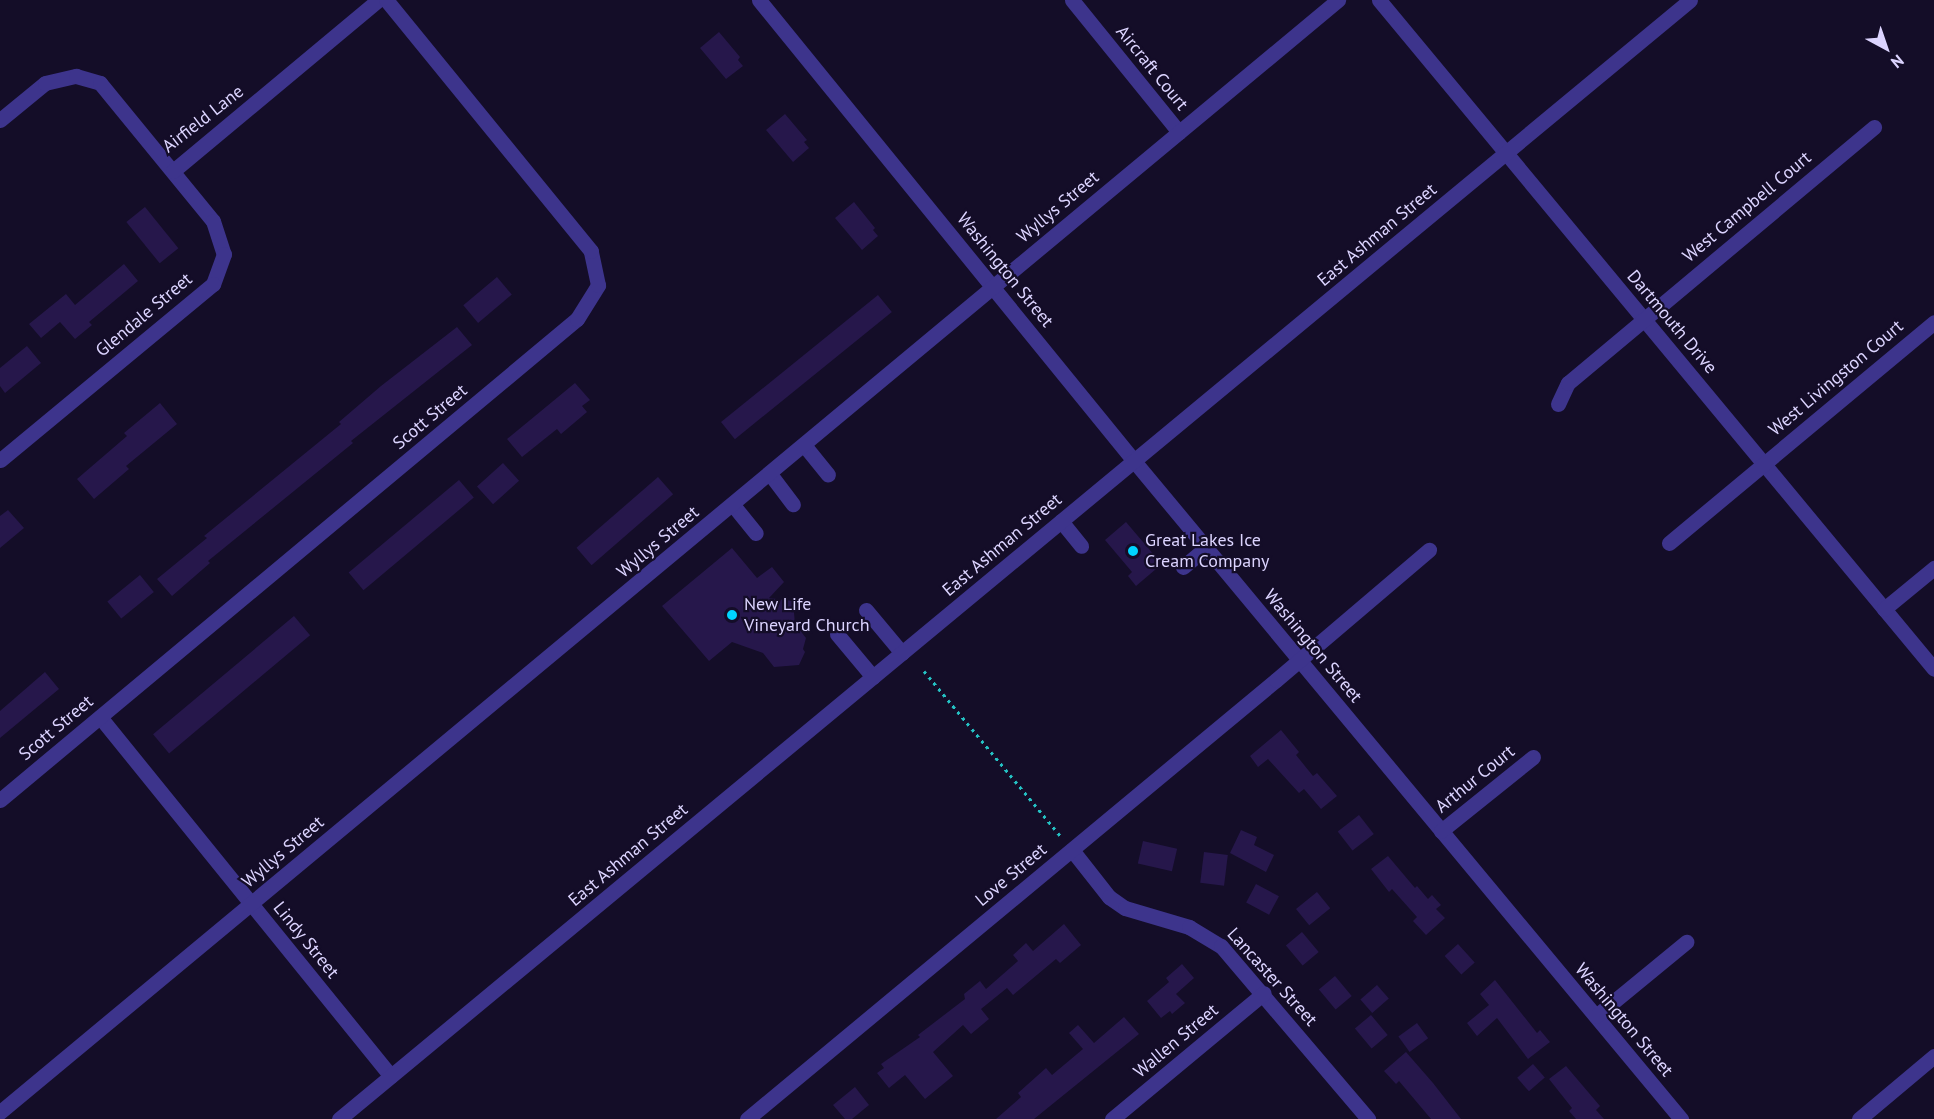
<!DOCTYPE html>
<style>
body{margin:0}
#map{position:relative;width:1934px;height:1119px;overflow:hidden;background:#140d28;font-family:"PT Sans",sans-serif}
div>[style]{position:absolute}
.building>*{inset:0;background:#26174b;transform-origin:0 0}
.path>*{height:3px;margin-top:-1.5px;transform-origin:0;background:repeating-linear-gradient(90deg,#24c2c4 0 3px,transparent 0 7.5px)}
.minor>*{height:15px;margin:-7.5px;padding:0 7.5px;transform-origin:7.5px;border-radius:7.5px;background:#3d348c}
.dots>*{width:16px;height:16px;translate:-50% -50%;box-sizing:border-box;border:3px solid #140d28;border-radius:50%}
span{translate:-50% -50%;white-space:nowrap;text-align:center;line-height:1.15;-webkit-text-stroke:4.5px #140d28;paint-order:stroke}
.street-label{font-size:18px;color:#dcd4ff}
.poi-label{font-size:18px;color:#dcd4ff}
.left{translate:0 -50%;text-align:left}
.north{position:absolute;left:1856px;top:18px;width:60px;height:60px;-webkit-text-stroke:4px #140d28;paint-order:stroke;rotate:140deg;font-size:16px;font-weight:700;line-height:24px;text-align:center;color:#dcd4ff}
.north::after{content:'';display:block;margin:auto;width:21px;height:27px;background:#dcd4ff;clip-path:polygon(50% 0,100% 100%,50% 72%,0 100%)}
</style>
<div id="map">
<div class="building">
<i style="clip-path:polygon(719px 32px,740px 57px,738px 60px,743px 66px,726px 79px,700px 48px)"></i>
<i style="clip-path:polygon(785px 114px,807px 140px,804px 142px,809px 148px,793px 162px,766px 130px)"></i>
<i style="clip-path:polygon(854px 202px,875px 228px,873px 230px,878px 236px,862px 250px,835px 218px)"></i>
<i style="left:145px;top:207px;width:53px;height:24px;rotate:51deg"></i>
<i style="clip-path:polygon(124px 264px,138px 281px,89px 322px,92px 325px,75px 339px,60px 322px,41px 338px,29px 324px,66px 294px,75px 305px)"></i>
<i style="left:497px;top:277px;width:23px;height:44px;rotate:50deg"></i>
<i style="left:878px;top:295px;width:22px;height:202px;rotate:51deg"></i>
<i style="clip-path:polygon(457px 327px,472px 345px,351px 441px,353px 443px,208px 561px,210px 563px,172px 596px,157px 579px,207px 538px,204px 536px,341px 424px,339px 422px,381px 386px)"></i>
<i style="clip-path:polygon(27px 346px,41px 363px,5px 393px,0 386px,0 368px)"></i>
<i style="clip-path:polygon(575px 383px,590px 400px,582px 406px,587px 412px,561px 434px,557px 429px,522px 457px,507px 439px)"></i>
<i style="clip-path:polygon(160px 403px,177px 424px,126px 466px,129px 469px,94px 499px,77px 479px,127px 436px,124px 433px)"></i>
<i style="left:503px;top:463px;width:24px;height:35px;rotate:48deg"></i>
<i style="left:658px;top:477px;width:23px;height:108px;rotate:49deg"></i>
<i style="left:459px;top:480px;width:23px;height:144px;rotate:50deg"></i>
<i style="clip-path:polygon(8px 510px,24px 528px,0 548px,0 516px)"></i>
<i style="clip-path:polygon(1126px 522px,1160px 562px,1154px 567px,1156px 569px,1136px 586px,1128px 576px,1132px 572px,1105px 540px)"></i>
<i style="clip-path:polygon(732px 548px,757px 578px,772px 567px,784px 582px,769px 598px,793px 601px,795px 624px,806px 638px,803px 649px,805px 652px,799px 665px,774px 667px,763px 653px,732px 642px,709px 661px,662px 606px)"></i>
<i style="left:140px;top:575px;width:22px;height:42px;rotate:51deg"></i>
<i style="left:294px;top:616px;width:25px;height:184px;rotate:50deg"></i>
<i style="clip-path:polygon(45px 672px,59px 689px,0 738px,0 711px)"></i>
<i style="clip-path:polygon(1281px 730px,1299px 752px,1296px 755px,1313px 776px,1317px 773px,1337px 796px,1321px 809px,1304px 789px,1299px 793px,1268px 759px,1258px 767px,1250px 756px)"></i>
<i style="left:1359px;top:815px;width:24px;height:27px;rotate:52deg"></i>
<i style="clip-path:polygon(1241px 830px,1257px 837px,1254px 845px,1274px 855px,1266px 872px,1230px 853px)"></i>
<i style="left:1143px;top:841px;width:35px;height:23px;rotate:13deg"></i>
<i style="left:1204px;top:852px;width:24px;height:31px;rotate:7deg"></i>
<i style="clip-path:polygon(1388px 856px,1415px 888px,1417px 886px,1428px 899px,1432px 895px,1441px 905px,1436px 909px,1445px 918px,1426px 935px,1413px 921px,1417px 917px,1392px 889px,1389px 892px,1371px 869px)"></i>
<i style="left:1256px;top:884px;width:26px;height:21px;rotate:28deg"></i>
<i style="left:1317px;top:892px;width:21px;height:27px;rotate:51deg"></i>
<i style="clip-path:polygon(1064px 924px,1081px 945px,1060px 963px,1056px 959px,1013px 995px,1007px 988px,981px 1009px,989px 1019px,971px 1034px,963px 1025px,933px 1052px,953px 1076px,925px 1099px,905px 1075px,889px 1088px,877px 1073px,884px 1068px,881px 1064px,920px 1037px,918px 1035px,965px 999px,964px 994px,980px 981px,986px 989px,1018px 961px,1013px 955px,1026px 943px,1033px 951px)"></i>
<i style="left:1302px;top:932px;width:26px;height:21px;rotate:50deg"></i>
<i style="left:1458px;top:944px;width:25px;height:18px;rotate:48deg"></i>
<i style="clip-path:polygon(1182px 964px,1194px 978px,1176px 994px,1185px 1003px,1172px 1014px,1170px 1011px,1161px 1018px,1147px 1001px,1169px 982px,1166px 978px)"></i>
<i style="left:1335px;top:976px;width:26px;height:21px;rotate:50deg"></i>
<i style="clip-path:polygon(1495px 980px,1537px 1033px,1540px 1030px,1550px 1042px,1528px 1059px,1497px 1018px,1477px 1036px,1467px 1023px,1489px 1005px,1480px 994px)"></i>
<i style="left:1377px;top:985px;width:18px;height:22px;rotate:49deg"></i>
<i style="left:1371px;top:1015px;width:26px;height:21px;rotate:50deg"></i>
<i style="clip-path:polygon(1124px 1017px,1139px 1034px,1034px 1119px,996px 1119px,1021px 1097px,1018px 1093px,1046px 1068px,1052px 1075px,1083px 1049px,1069px 1033px,1078px 1025px,1094px 1043px)"></i>
<i style="left:1417px;top:1023px;width:19px;height:23px;rotate:54deg"></i>
<i style="clip-path:polygon(1406px 1052px,1433px 1083px,1461px 1119px,1431px 1119px,1399px 1081px,1396px 1084px,1384px 1071px)"></i>
<i style="left:1533px;top:1064px;width:18px;height:21px;rotate:49deg"></i>
<i style="clip-path:polygon(1566px 1066px,1600px 1106px,1596px 1110px,1604px 1119px,1576px 1119px,1569px 1111px,1572px 1108px,1549px 1079px)"></i>
<i style="clip-path:polygon(855px 1087px,869px 1105px,852px 1119px,845px 1119px,833px 1105px)"></i>
</div>
<div class="path">
<i style="left:924px;top:671px;width:217px;rotate:50.4deg"></i>
</div>
<div class="minor">
<i style="left:759px;top:0;width:594px;rotate:50.87deg"></i>
<i style="left:1134px;top:461px;width:856px;rotate:50.26deg"></i>
<i style="left:1072px;top:0;width:170px;rotate:51deg"></i>
<i style="left:1379px;top:0;width:869px;rotate:50.32deg"></i>
<i style="left:0;top:120px;width:58px;rotate:-39.4deg"></i>
<i style="left:45px;top:83px;width:32px;rotate:-13deg"></i>
<i style="left:76px;top:76px;width:25px;rotate:16deg"></i>
<i style="left:100px;top:83px;width:178px;rotate:50.7deg"></i>
<i style="left:213px;top:221px;width:35px;rotate:72deg"></i>
<i style="left:224px;top:254px;width:32px;rotate:110deg"></i>
<i style="left:213px;top:284px;width:276px;rotate:140.4deg"></i>
<i style="left:173px;top:171px;width:267px;rotate:-39.8deg"></i>
<i style="left:1558px;top:404px;width:23px;rotate:-65deg"></i>
<i style="left:1568px;top:383px;width:399px;rotate:-39.9deg"></i>
<i style="left:804px;top:445px;width:38px;rotate:51deg"></i>
<i style="left:770px;top:474px;width:38px;rotate:53deg"></i>
<i style="left:733px;top:505px;width:36px;rotate:51deg"></i>
<i style="left:1061px;top:521px;width:32px;rotate:51deg"></i>
<i style="left:1669px;top:543px;width:345px;rotate:-39.8deg"></i>
<i style="left:1183px;top:567px;width:30px;rotate:-40deg"></i>
<i style="left:1884px;top:609px;width:65px;rotate:-39.4deg"></i>
<i style="left:866px;top:610px;width:56px;rotate:50.1deg"></i>
<i style="left:837px;top:634px;width:56px;rotate:50.1deg"></i>
<i style="left:100px;top:717px;width:462px;rotate:51deg"></i>
<i style="left:0;top:800px;width:751px;rotate:-39.82deg"></i>
<i style="left:577px;top:319px;width:40px;rotate:-58deg"></i>
<i style="left:598px;top:285px;width:35px;rotate:-102deg"></i>
<i style="left:591px;top:251px;width:324px;rotate:-129.2deg"></i>
<i style="left:1441px;top:831px;width:118px;rotate:-38.8deg"></i>
<i style="left:1072px;top:850px;width:60px;rotate:51.8deg"></i>
<i style="left:1109px;top:897px;width:19px;rotate:35deg"></i>
<i style="left:1125px;top:908px;width:67px;rotate:16.5deg"></i>
<i style="left:1189px;top:927px;width:37px;rotate:31deg"></i>
<i style="left:1221px;top:946px;width:227px;rotate:49.6deg"></i>
<i style="left:1596px;top:1016px;width:117px;rotate:-39.4deg"></i>
<i style="left:0;top:1112px;width:1740px;rotate:-39.73deg"></i>
<i style="left:339px;top:1119px;width:1754px;rotate:-39.63deg"></i>
<i style="left:747px;top:1119px;width:687px;rotate:-39.69deg"></i>
<i style="left:1276px;top:680px;width:201px;rotate:-40.4deg"></i>
<i style="left:1112px;top:1119px;width:197px;rotate:-39.7deg"></i>
<i style="left:1859px;top:1119px;width:98px;rotate:-40deg"></i>
</div>
<div class="dots">
<i style="left:1133px;top:551px;background:#00d4ff"></i>
<i style="left:732px;top:615px;background:#00d4ff"></i>
</div>
<div class="street-label">
<span style="left:1152px;top:68px;rotate:51deg">Aircraft Court</span>
<span style="left:203px;top:119px;rotate:-38deg">Airfield Lane</span>
<span style="left:1058px;top:207px;rotate:-40deg">Wyllys Street</span>
<span style="left:1747px;top:207px;rotate:-40deg">West Campbell Court</span>
<span style="left:1377px;top:235px;rotate:-40deg">East Ashman Street</span>
<span style="left:1005px;top:270px;rotate:51deg">Washington Street</span>
<span style="left:144px;top:315px;rotate:-40deg">Glendale Street</span>
<span style="left:1672px;top:322px;rotate:50deg">Dartmouth Drive</span>
<span style="left:1836px;top:378px;rotate:-40deg">West Livingston Court</span>
<span style="left:430px;top:417px;rotate:-40deg">Scott Street</span>
<span style="left:658px;top:542px;rotate:-40deg">Wyllys Street</span>
<span style="left:1002px;top:545px;rotate:-40deg">East Ashman Street</span>
<span style="left:1313px;top:646px;rotate:50deg">Washington Street</span>
<span style="left:56px;top:728px;rotate:-40deg">Scott Street</span>
<span style="left:1475px;top:779px;rotate:-39deg">Arthur Court</span>
<span style="left:283px;top:852px;rotate:-40deg">Wyllys Street</span>
<span style="left:628px;top:855px;rotate:-40deg">East Ashman Street</span>
<span style="left:1011px;top:875px;rotate:-40deg">Love Street</span>
<span style="left:306px;top:940px;rotate:51deg">Lindy Street</span>
<span style="left:1272px;top:977px;rotate:48deg">Lancaster Street</span>
<span style="left:1624px;top:1020px;rotate:50deg">Washington Street</span>
<span style="left:1176px;top:1041px;rotate:-40deg">Wallen Street</span>
</div>
<div class="poi-label">
<span class="left" style="left:1145px;top:551px">Great Lakes Ice<br>Cream Company</span>
<span class="left" style="left:744px;top:615px">New Life<br>Vineyard Church</span>
</div>
<div class="north">N</div>
</div>
